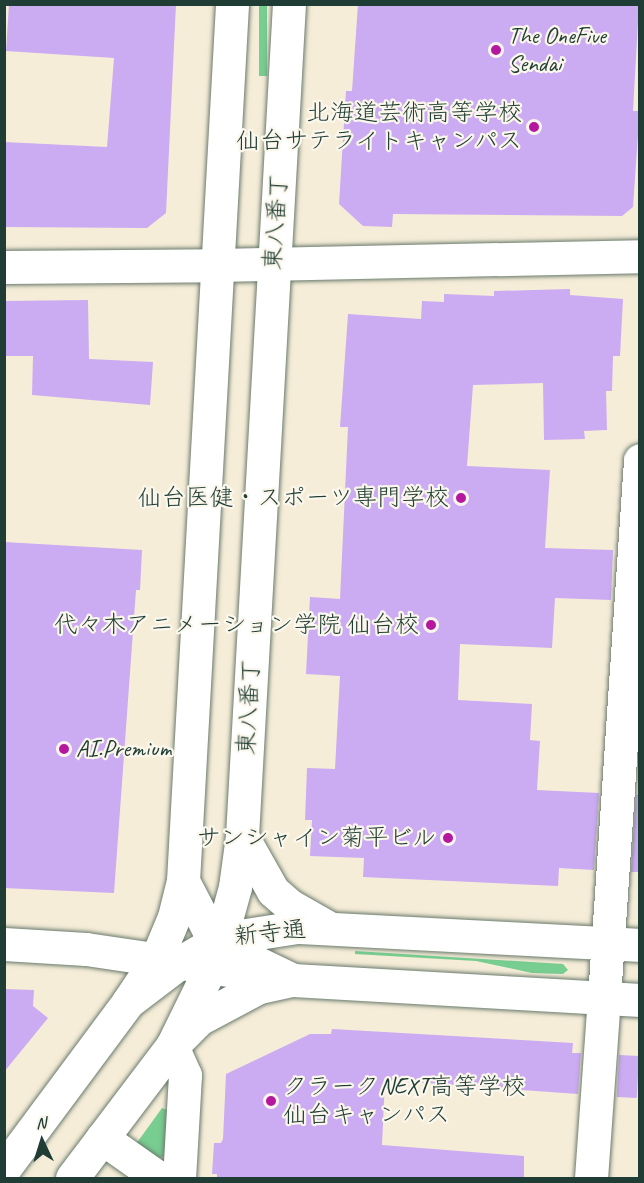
<!DOCTYPE html>
<meta charset="utf-8">
<style>
body{margin:0}
#map{position:relative;width:644px;height:1183px;overflow:hidden;background:#f5edd8;font-family:Caveat,"Klee One",sans-serif}
div>[style]{position:absolute}
.green>*{inset:0;background:#78cd90;transform-origin:0 0}
.building>*{inset:0;background:#cbabf2;transform-origin:0 0}
.roads{filter:drop-shadow(0 0 2px #6a7b6d) drop-shadow(0 0 2px #6a7b6d)}
.minor>*{height:33px;margin:-16.5px;padding:0 16.5px;transform-origin:16.5px;border-radius:16.5px;background:#fff}
.tertiary>*{height:33px;margin:-16.5px;padding:0 16.5px;transform-origin:16.5px;border-radius:16.5px;background:#fff}
.dots>*{width:16px;height:16px;translate:-50% -50%;box-sizing:border-box;border:3px solid #fbf7ec;border-radius:50%}
span{translate:-50% -50%;white-space:nowrap;text-align:center;line-height:1.15;-webkit-text-stroke:4.5px #fbf7ec;paint-order:stroke}
.poi-label{font-size:24px;color:#1f3d34}
.left{translate:0 -50%;text-align:left}
.right{translate:-100% -50%;text-align:right}
.street-label{font-size:24px;color:#1f3d34}
.frame{position:absolute;inset:0;border:6px solid #1f3d34;pointer-events:none}
.north{position:absolute;left:12px;top:1111px;width:60px;height:60px;-webkit-text-stroke:4px #fbf7ec;paint-order:stroke;rotate:356deg;font-size:16px;font-weight:700;line-height:24px;text-align:center;color:#1f3d34}
.north::after{content:'';display:block;margin:auto;width:21px;height:27px;background:#1f3d34;clip-path:polygon(50% 0,100% 100%,50% 72%,0 100%)}
</style>
<div id="map">
<div class="green">
<div style="left:259px;top:5px;width:8px;height:71px"></div>
<div style="clip-path:polygon(355px 951px,563px 964px,568px 970px,563px 974px,532px 973px,476px 961px,355px 954px)"></div>
<div style="clip-path:polygon(162px 1108px,172px 1112px,165px 1156px,159px 1158px,136px 1144px)"></div>
</div>
<div class="building">
<div style="clip-path:polygon(9px 4px,176px 4px,166px 213px,147px 228px,4px 227px,4px 142px,107px 147px,114px 58px,6px 51px)"></div>
<div style="clip-path:polygon(358px 4px,639px 4px,633px 111px,639px 111px,639px 120px,633px 207px,622px 216px,393px 214px,392px 227px,363px 226px,339px 204px,346px 91px,352px 91px)"></div>
<div style="clip-path:polygon(570px 289px,570px 295px,623px 299px,620px 356px,613px 356px,612px 391px,606px 391px,607px 430px,584px 431px,585px 439px,544px 440px,543px 383px,473px 385px,467px 466px,550px 470px,545px 548px,613px 550px,611px 600px,555px 598px,552px 648px,460px 644px,458px 700px,532px 704px,530px 740px,540px 741px,537px 790px,599px 793px,594px 870px,559px 868px,558px 886px,363px 877px,364px 858px,310px 856px,312px 820px,305px 820px,307px 768px,335px 769px,340px 676px,306px 674px,310px 597px,340px 599px,348px 427px,340px 427px,348px 314px,421px 319px,422px 301px,444px 302px,444px 294px,494px 296px,494px 291px)"></div>
<div style="clip-path:polygon(88px 300px,89px 359px,153px 362px,150px 405px,32px 395px,33px 356px,4px 356px,4px 301px)"></div>
<div style="clip-path:polygon(4px 542px,142px 550px,140px 590px,136px 590px,114px 893px,4px 888px)"></div>
<div style="clip-path:polygon(636px 795px,639px 795px,639px 872px,631px 872px)"></div>
<div style="clip-path:polygon(4px 989px,34px 990px,33px 1006px,48px 1018px,4px 1072px)"></div>
<div style="clip-path:polygon(332px 1029px,573px 1043px,572px 1053px,581px 1053px,578px 1094px,385px 1080px,382px 1145px,524px 1156px,524px 1179px,217px 1179px,217px 1174px,212px 1174px,214px 1143px,221px 1143px,223px 1139px,226px 1074px,310px 1034px,331px 1034px)"></div>
<div style="left:619px;top:1055px;width:20px;height:42px;rotate:3deg"></div>
</div>
<div class="roads">
<div class="minor">
<div style="left:4px;top:267px;width:213px;rotate:-0.5deg"></div>
<div style="left:4px;top:944px;width:82px;rotate:3.5deg"></div>
<div style="left:86px;top:949px;width:198px;rotate:8.4deg"></div>
<div style="left:172px;top:1046px;width:32px;rotate:66deg"></div>
<div style="left:185px;top:1075px;width:103px;rotate:93.3deg"></div>
<div style="left:102px;top:1138px;width:70px;rotate:35.1deg"></div>
<div style="left:591px;top:1178px;width:180px;rotate:-85.9deg"></div>
</div>
<div class="tertiary">
<div style="left:217px;top:265px;width:423px;rotate:-1.2deg"></div>
<div style="left:242px;top:836px;width:63px;rotate:60.6deg"></div>
<div style="left:273px;top:891px;width:21px;rotate:41deg"></div>
<div style="left:289px;top:905px;width:43px;rotate:29.6deg"></div>
<div style="left:183px;top:881px;width:54px;rotate:62.5deg"></div>
<div style="left:208px;top:929px;width:35px;rotate:40deg"></div>
<div style="left:235px;top:952px;width:64px;rotate:25.8deg"></div>
<div style="left:604px;top:998px;width:539px;rotate:-86.17deg"></div>
<div style="left:128px;top:1002px;width:50px;rotate:-56.3deg"></div>
<div style="left:156px;top:960px;width:47px;rotate:-67.3deg"></div>
<div style="left:174px;top:917px;width:37px;rotate:-76deg"></div>
<div style="left:183px;top:881px;width:878px;rotate:-86.8deg"></div>
<div style="left:172px;top:1046px;width:100px;rotate:-63.9deg"></div>
<div style="left:216px;top:956px;width:72px;rotate:-74.6deg"></div>
<div style="left:235px;top:887px;width:51px;rotate:-82.2deg"></div>
<div style="left:242px;top:836px;width:833px;rotate:-86.77deg"></div>
<div style="left:4px;top:1169px;width:208px;rotate:-53.4deg"></div>
<div style="left:128px;top:1002px;width:64px;rotate:-37.4deg"></div>
<div style="left:179px;top:963px;width:48px;rotate:-30.3deg"></div>
<div style="left:220px;top:939px;width:78px;rotate:-8.9deg"></div>
<div style="left:297px;top:927px;width:343px;rotate:3deg"></div>
<div style="left:72px;top:1178px;width:166px;rotate:-52.9deg"></div>
<div style="left:172px;top:1046px;width:38px;rotate:-45deg"></div>
<div style="left:199px;top:1019px;width:68px;rotate:-28.1deg"></div>
<div style="left:259px;top:987px;width:35px;rotate:-12deg"></div>
<div style="left:293px;top:980px;width:348px;rotate:3.3deg"></div>
</div>
</div>
<div class="dots">
<div style="left:496px;top:50px;background:#b5179e"></div>
<div style="left:534px;top:127px;background:#b5179e"></div>
<div style="left:461px;top:498px;background:#b5179e"></div>
<div style="left:431px;top:625px;background:#b5179e"></div>
<div style="left:64px;top:749px;background:#b5179e"></div>
<div style="left:448px;top:838px;background:#b5179e"></div>
<div style="left:271px;top:1101px;background:#b5179e"></div>
</div>
<div class="poi-label">
<span class="left" style="left:508px;top:50px">The OneFive<br>Sendai</span>
<span class="right" style="left:522px;top:127px">北海道芸術高等学校<br>仙台サテライトキャンパス</span>
<span class="right" style="left:449px;top:498px">仙台医健・スポーツ専門学校</span>
<span class="right" style="left:419px;top:625px">代々木アニメーション学院 仙台校</span>
<span class="left" style="left:76px;top:749px">AI.Premium</span>
<span class="right" style="left:436px;top:838px">サンシャイン菊平ビル</span>
<span class="left" style="left:283px;top:1101px">クラークNEXT高等学校<br>仙台キャンパス</span>
</div>
<div class="street-label">
<span style="left:276px;top:222px;rotate:-86deg">東八番丁</span>
<span style="left:249px;top:707px;rotate:-87deg">東八番丁</span>
<span style="left:270px;top:933px;rotate:-6deg">新寺通</span>
</div>
<div class="frame"></div>
<div class="north">N</div>
</div>
